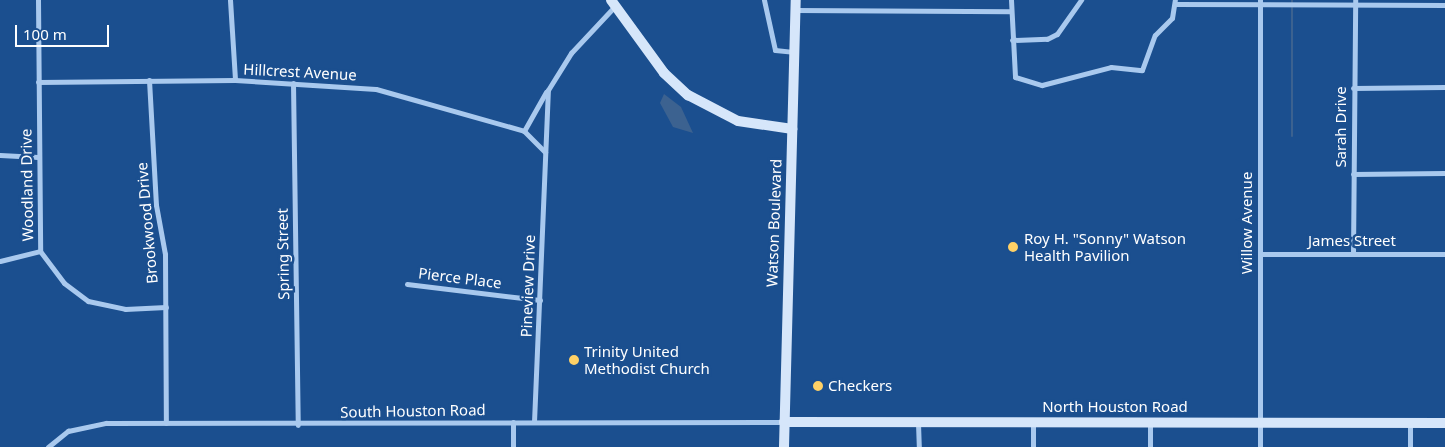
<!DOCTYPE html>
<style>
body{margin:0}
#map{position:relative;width:1445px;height:447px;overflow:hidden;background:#1b4f8f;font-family:"Noto Sans",sans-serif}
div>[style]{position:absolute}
.water>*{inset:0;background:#3c6290}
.stream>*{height:2px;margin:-1px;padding:0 1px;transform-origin:1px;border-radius:1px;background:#3c6290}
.street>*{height:5px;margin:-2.5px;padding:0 2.5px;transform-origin:2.5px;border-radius:2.5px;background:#a9c9ee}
.secondary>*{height:10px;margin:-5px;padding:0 5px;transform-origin:5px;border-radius:5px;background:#d6e6fa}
.dots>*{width:14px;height:14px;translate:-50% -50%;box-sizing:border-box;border:2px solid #1b4f8f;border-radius:50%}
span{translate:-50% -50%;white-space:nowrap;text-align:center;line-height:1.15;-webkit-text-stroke:5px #1b4f8f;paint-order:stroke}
.street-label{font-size:15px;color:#fff}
.poi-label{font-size:15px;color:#fff}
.left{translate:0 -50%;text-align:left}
.scale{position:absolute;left:15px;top:25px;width:94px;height:22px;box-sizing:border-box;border:2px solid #fff;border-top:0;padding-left:6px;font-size:15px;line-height:18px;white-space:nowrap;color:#fff;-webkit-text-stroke:4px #1b4f8f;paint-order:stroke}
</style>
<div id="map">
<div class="water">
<div style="clip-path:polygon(664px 94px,681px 107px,693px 133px,673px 127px,660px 103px)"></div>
</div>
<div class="stream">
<div style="left:1292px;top:136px;width:136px;rotate:-90deg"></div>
</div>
<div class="street">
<div style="left:38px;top:0;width:251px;rotate:89.5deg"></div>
<div style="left:40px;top:251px;width:40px;rotate:53deg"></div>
<div style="left:64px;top:283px;width:30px;rotate:37deg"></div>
<div style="left:88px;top:301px;width:38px;rotate:12deg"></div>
<div style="left:125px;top:309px;width:41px;rotate:-2.8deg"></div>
<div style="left:230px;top:0;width:80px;rotate:86.4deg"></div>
<div style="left:764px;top:0;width:51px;rotate:77.6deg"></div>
<div style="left:775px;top:50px;width:18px;rotate:6deg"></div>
<div style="left:1011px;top:0;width:77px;rotate:87deg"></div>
<div style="left:1015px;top:77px;width:28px;rotate:17deg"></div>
<div style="left:1042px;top:85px;width:71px;rotate:-14.6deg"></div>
<div style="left:1111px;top:67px;width:31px;rotate:6deg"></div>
<div style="left:1142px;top:70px;width:37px;rotate:-70deg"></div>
<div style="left:1155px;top:35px;width:24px;rotate:-45deg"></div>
<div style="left:1172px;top:18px;width:18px;rotate:-81deg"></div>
<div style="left:1175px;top:4px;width:270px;rotate:0.2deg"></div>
<div style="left:795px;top:10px;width:216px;rotate:0.3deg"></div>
<div style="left:1012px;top:40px;width:35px;rotate:-2deg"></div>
<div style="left:1047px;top:39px;width:11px;rotate:-27deg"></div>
<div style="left:1057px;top:34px;width:42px;rotate:-54.8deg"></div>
<div style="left:149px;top:80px;width:125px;rotate:86.8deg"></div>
<div style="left:156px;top:205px;width:50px;rotate:79.6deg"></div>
<div style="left:165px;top:254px;width:169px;rotate:89.7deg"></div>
<div style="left:38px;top:82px;width:197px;rotate:-0.6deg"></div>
<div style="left:235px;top:80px;width:141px;rotate:3.7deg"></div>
<div style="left:376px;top:89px;width:154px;rotate:15.8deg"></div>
<div style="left:524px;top:131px;width:30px;rotate:45deg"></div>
<div style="left:293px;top:83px;width:342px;rotate:89.2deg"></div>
<div style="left:1353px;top:88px;width:92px;rotate:-0.6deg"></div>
<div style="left:524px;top:131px;width:45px;rotate:-60.6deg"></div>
<div style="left:0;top:155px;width:38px;rotate:3deg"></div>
<div style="left:1353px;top:174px;width:92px;rotate:-0.6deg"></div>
<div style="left:1260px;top:254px;width:185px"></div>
<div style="left:1353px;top:254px;width:254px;rotate:-89.5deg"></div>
<div style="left:0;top:261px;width:41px;rotate:-14deg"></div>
<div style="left:407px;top:284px;width:134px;rotate:6.9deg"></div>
<div style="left:513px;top:422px;width:25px;rotate:90deg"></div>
<div style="left:534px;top:422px;width:332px;rotate:-87.6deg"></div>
<div style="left:548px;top:90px;width:44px;rotate:-58.1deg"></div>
<div style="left:571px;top:53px;width:64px;rotate:-46.9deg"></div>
<div style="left:918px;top:423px;width:24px;rotate:88deg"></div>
<div style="left:1033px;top:423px;width:24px;rotate:90deg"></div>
<div style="left:1410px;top:424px;width:23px;rotate:90deg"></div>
<div style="left:48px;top:447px;width:26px;rotate:-39deg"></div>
<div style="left:68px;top:431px;width:39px;rotate:-12deg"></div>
<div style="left:106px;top:423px;width:678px;rotate:-0.08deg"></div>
<div style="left:1150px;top:447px;width:24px;rotate:-90deg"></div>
<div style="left:1260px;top:447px;width:447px;rotate:-90deg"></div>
</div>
<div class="secondary">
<div style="left:611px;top:0;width:90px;rotate:54deg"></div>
<div style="left:664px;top:73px;width:33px;rotate:43deg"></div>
<div style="left:688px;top:95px;width:56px;rotate:27.5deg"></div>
<div style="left:738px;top:121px;width:55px;rotate:8.4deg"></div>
<div style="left:784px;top:422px;width:661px;rotate:0.09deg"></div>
<div style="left:784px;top:447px;width:447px;rotate:-88.5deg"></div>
</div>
<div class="dots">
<div style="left:1013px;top:247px;background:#ffd166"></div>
<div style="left:574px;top:360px;background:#ffd166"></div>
<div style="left:818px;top:386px;background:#ffd166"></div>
</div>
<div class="street-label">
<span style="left:300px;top:72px;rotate:3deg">Hillcrest Avenue</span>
<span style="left:1341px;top:127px;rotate:-90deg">Sarah Drive</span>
<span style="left:27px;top:185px;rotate:-91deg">Woodland Drive</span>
<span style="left:147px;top:223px;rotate:-95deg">Brookwood Drive</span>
<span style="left:774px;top:223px;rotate:-88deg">Watson Boulevard</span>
<span style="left:1247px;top:223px;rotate:-90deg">Willow Avenue</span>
<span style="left:1352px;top:241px">James Street</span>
<span style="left:283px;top:254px;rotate:-91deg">Spring Street</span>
<span style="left:460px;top:278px;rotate:7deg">Pierce Place</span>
<span style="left:528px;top:286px;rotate:-88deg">Pineview Drive</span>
<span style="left:1115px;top:407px">North Houston Road</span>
<span style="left:413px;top:411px;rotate:-1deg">South Houston Road</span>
</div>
<div class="poi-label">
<span class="left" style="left:1024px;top:247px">Roy H. "Sonny" Watson<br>Health Pavilion</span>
<span class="left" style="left:584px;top:360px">Trinity United<br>Methodist Church</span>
<span class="left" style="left:828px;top:386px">Checkers</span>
</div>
<div class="scale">100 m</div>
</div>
